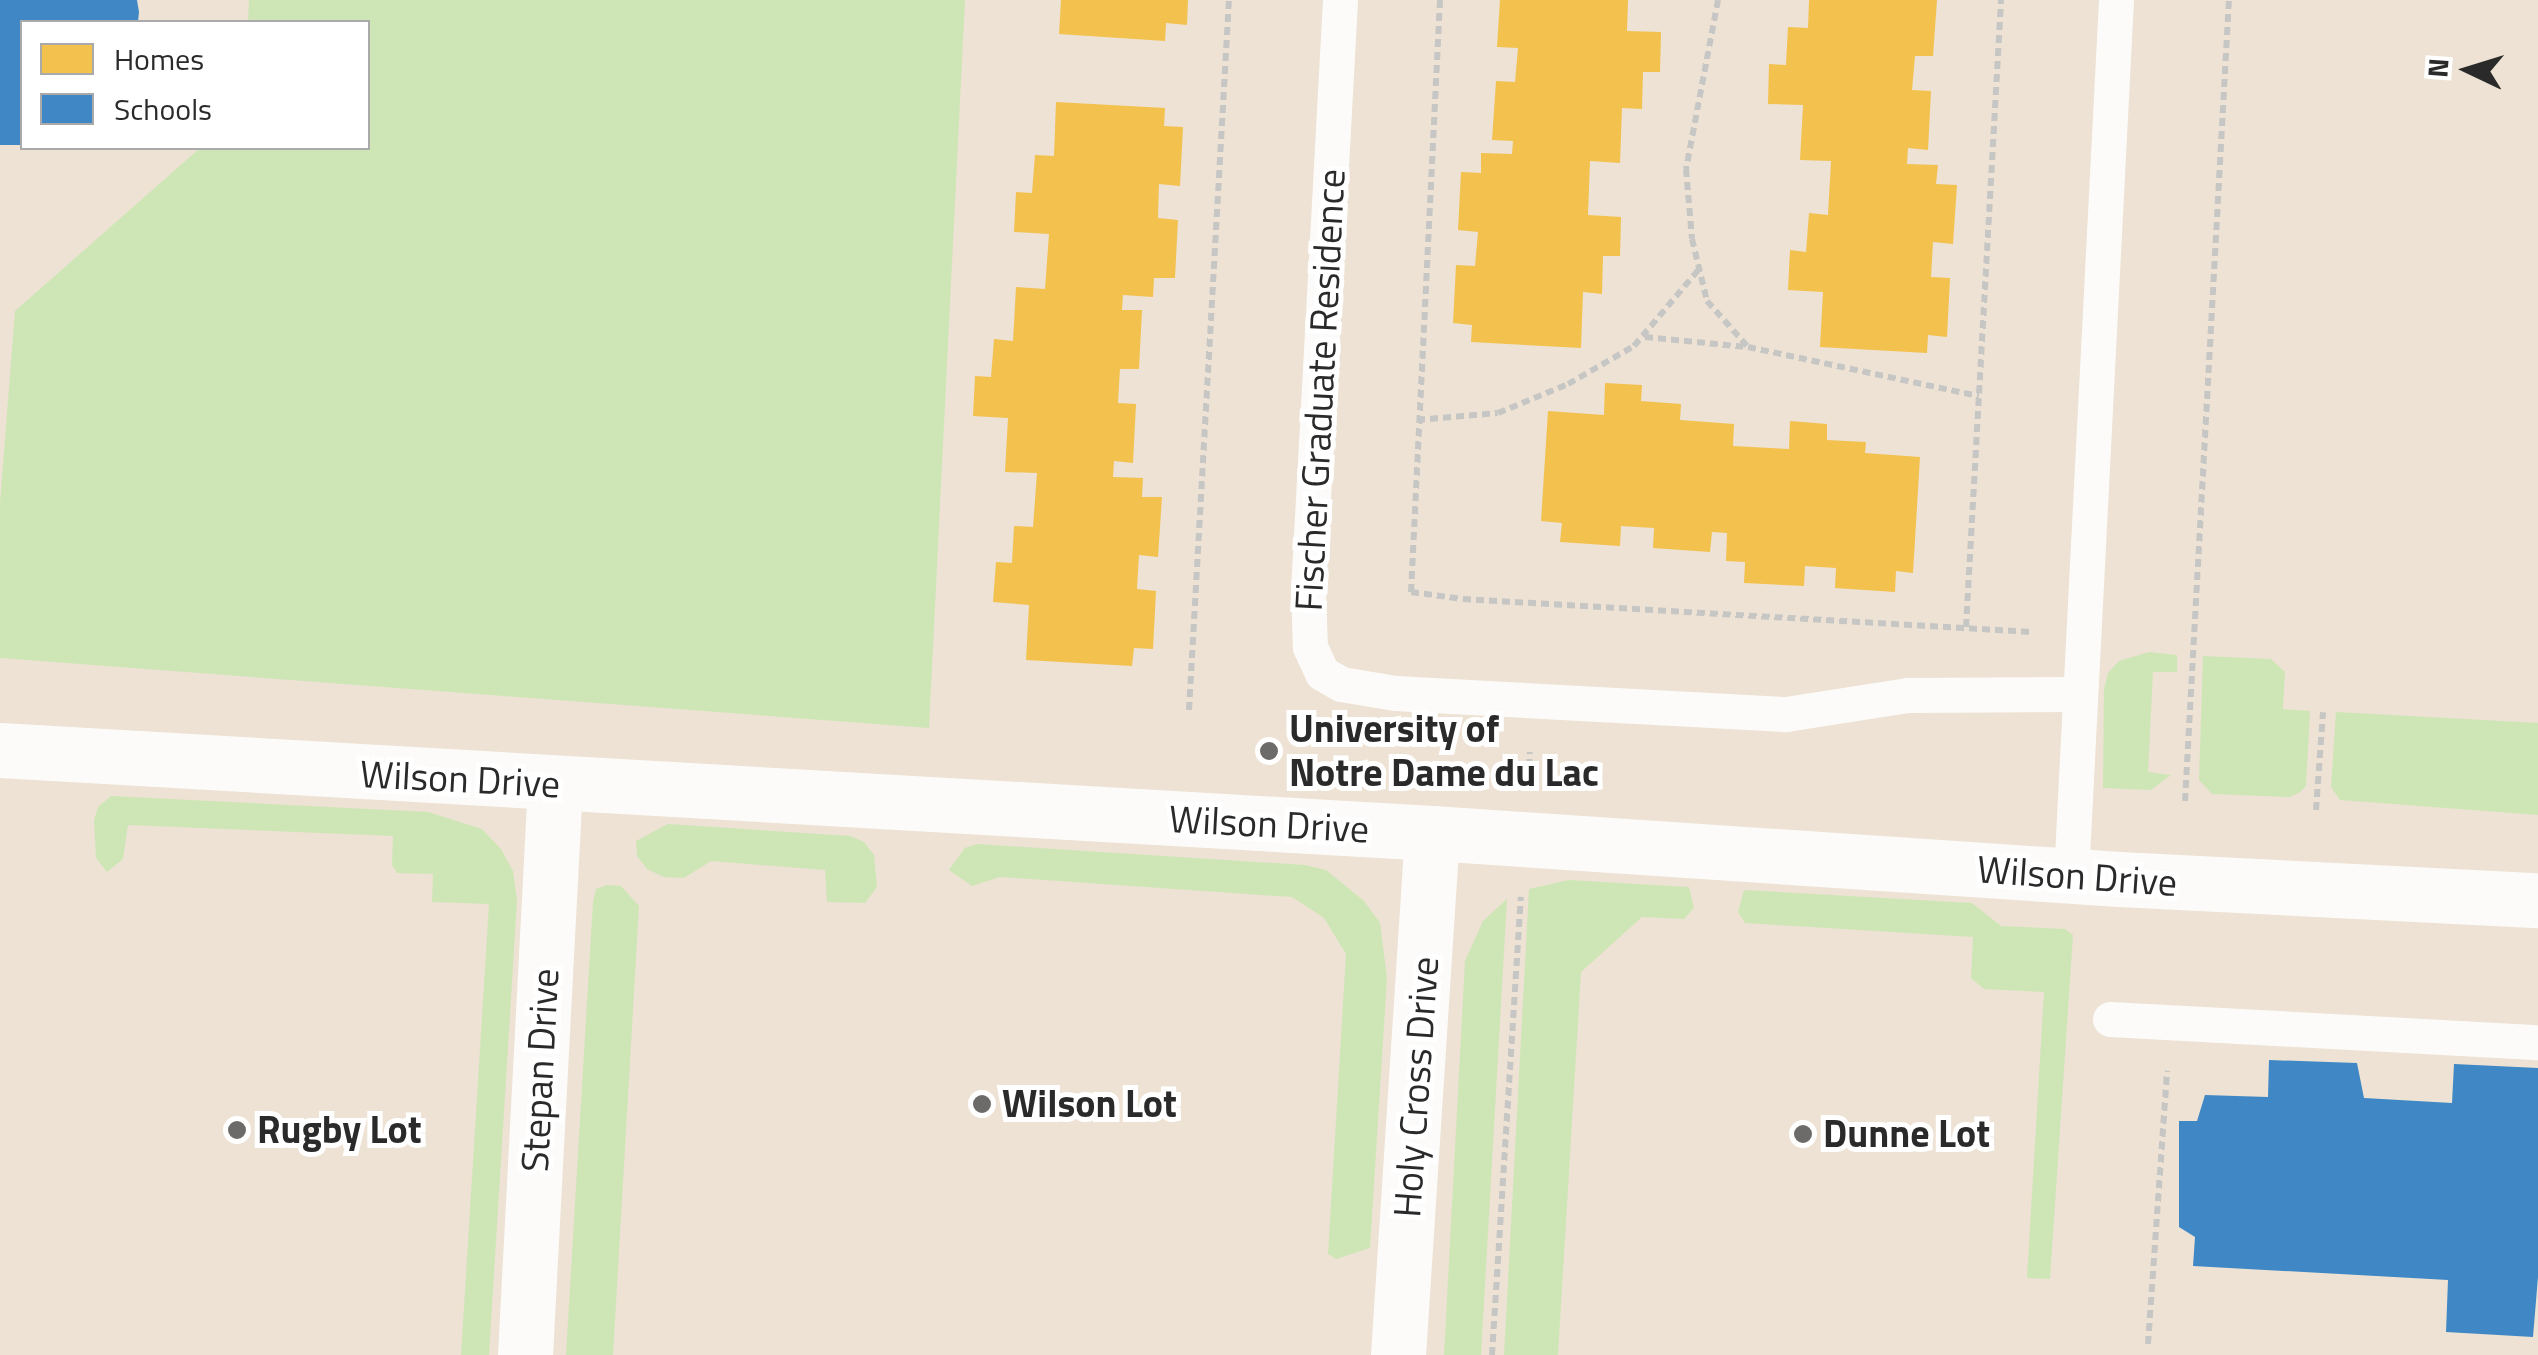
<!DOCTYPE html>
<style>
body{margin:0}
#map{position:relative;width:2538px;height:1355px;overflow:hidden;background:#e9e4df;font-family:"Titillium Web",sans-serif}
div>[style]{position:absolute}
.education>*{inset:0;background:#ede2d3}
.green>*{inset:0;background:#cee6b6}
.homes>*{inset:0;background:#f2c14e}
.schools>*{inset:0;background:#3f88c5}
.path>*{height:6px;margin-top:-3px;transform-origin:0;background:repeating-linear-gradient(90deg,#c6c6c5 0 8px,transparent 0 13px)}
.service>*{height:35px;margin:-17.5px;padding:0 17.5px;transform-origin:17.5px;border-radius:17.5px;background:#fcfbfa}
.minor>*{height:55px;margin:-27.5px;padding:0 27.5px;transform-origin:27.5px;border-radius:27.5px;background:#fcfbfa}
.dots>*{width:28px;height:28px;translate:-50% -50%;box-sizing:border-box;border:5px solid #fff;border-radius:50%}
span{translate:-50% -50%;white-space:nowrap;text-align:center;line-height:1.15;-webkit-text-stroke:10px #fff;paint-order:stroke}
.street-label{font-size:38px;color:#2a2a2a}
.poi-label{font-size:38px;color:#2a2a2a;font-weight:700}
.left{translate:0 -50%;text-align:left}
.legend{position:absolute;left:20px;top:20px;width:350px;height:130px;box-sizing:border-box;background:#fff;border:2px solid #aaa;margin:0;padding:12px 18px;list-style:none;font-size:30px;color:#2a2a2a}
.legend li{display:flex;align-items:center;gap:20px;height:50px}
.legend b{width:50px;border:2px solid #aaa}
.north{position:absolute;left:2418px;top:20px;width:100px;height:100px;-webkit-text-stroke:8px #fff;paint-order:stroke;rotate:274deg;font-size:28px;font-weight:700;line-height:40px;text-align:center;color:#2a2a2a}
.north::after{content:'';display:block;margin:auto;width:35px;height:45px;background:#2a2a2a;clip-path:polygon(50% 0,100% 100%,50% 72%,0 100%)}
</style>
<div id="map">
<div class="education">
<div style="clip-path:polygon(evenodd,0 0,2538px 0,2538px 1355px,0 1355px,0 0,22px 22px,368px 22px,368px 148px,22px 148px,22px 22px)"></div>
</div>
<div class="green">
<div style="clip-path:polygon(249px 0,965px 0,929px 728px,0 658px,0 503px,15px 311px,200px 148px,368px 148px,368px 22px,248px 22px)"></div>
<div style="clip-path:polygon(2149px 652px,2177px 655px,2177px 672px,2153px 672px,2148px 772px,2171px 775px,2151px 790px,2103px 788px,2104px 689px,2108px 673px,2119px 661px)"></div>
<div style="clip-path:polygon(2203px 656px,2271px 659px,2285px 672px,2283px 709px,2310px 711px,2306px 786px,2300px 792px,2290px 797px,2212px 794px,2199px 780px)"></div>
<div style="clip-path:polygon(2336px 712px,2538px 723px,2538px 815px,2340px 800px,2331px 787px)"></div>
<div style="clip-path:polygon(111px 796px,428px 812px,482px 829px,501px 849px,513px 871px,517px 901px,489px 1355px,461px 1355px,489px 904px,432px 902px,433px 874px,397px 873px,392px 865px,393px 836px,128px 825px,123px 859px,107px 872px,96px 858px,94px 820px,98px 807px)"></div>
<div style="clip-path:polygon(668px 824px,850px 836px,864px 842px,874px 855px,877px 887px,865px 903px,827px 902px,825px 870px,711px 861px,684px 878px,664px 877px,647px 869px,637px 856px,636px 841px)"></div>
<div style="clip-path:polygon(977px 844px,1305px 865px,1326px 870px,1364px 901px,1380px 923px,1387px 978px,1370px 1248px,1336px 1259px,1328px 1254px,1346px 954px,1324px 918px,1292px 897px,1000px 877px,972px 886px,949px 870px,965px 848px)"></div>
<div style="clip-path:polygon(1569px 880px,1689px 887px,1694px 908px,1684px 919px,1642px 917px,1581px 972px,1558px 1355px,1504px 1355px,1529px 889px)"></div>
<div style="clip-path:polygon(607px 885px,621px 886px,639px 906px,613px 1355px,566px 1355px,593px 902px,596px 889px)"></div>
<div style="clip-path:polygon(1744px 890px,1972px 903px,2001px 926px,2065px 929px,2073px 935px,2050px 1279px,2027px 1278px,2044px 992px,1984px 989px,1971px 978px,1973px 937px,1745px 923px,1738px 912px)"></div>
<div style="clip-path:polygon(1507px 899px,1481px 1355px,1444px 1355px,1465px 961px,1483px 921px)"></div>
</div>
<div class="homes">
<div style="clip-path:polygon(1061px 0,1188px 0,1187px 25px,1166px 23px,1165px 41px,1059px 34px)"></div>
<div style="clip-path:polygon(1500px 0,1628px 0,1627px 31px,1661px 32px,1660px 72px,1643px 72px,1642px 109px,1622px 108px,1620px 163px,1590px 161px,1588px 215px,1621px 217px,1620px 256px,1603px 256px,1602px 294px,1583px 292px,1581px 348px,1471px 342px,1472px 325px,1453px 323px,1456px 265px,1475px 266px,1478px 232px,1458px 230px,1461px 172px,1481px 173px,1481px 153px,1512px 154px,1513px 141px,1492px 140px,1496px 81px,1515px 82px,1518px 48px,1497px 47px)"></div>
<div style="clip-path:polygon(1809px 0,1937px 0,1933px 56px,1915px 56px,1912px 90px,1931px 91px,1928px 150px,1908px 148px,1907px 164px,1938px 165px,1936px 184px,1957px 185px,1953px 244px,1933px 242px,1931px 277px,1950px 278px,1947px 337px,1928px 335px,1927px 353px,1820px 347px,1823px 292px,1788px 290px,1790px 250px,1806px 252px,1809px 213px,1828px 215px,1831px 161px,1800px 160px,1803px 105px,1768px 104px,1769px 64px,1786px 65px,1788px 27px,1808px 28px)"></div>
<div style="clip-path:polygon(1056px 102px,1165px 108px,1164px 126px,1183px 127px,1180px 186px,1159px 184px,1158px 218px,1178px 220px,1175px 278px,1154px 278px,1153px 297px,1123px 295px,1122px 310px,1142px 310px,1139px 369px,1120px 369px,1118px 403px,1136px 404px,1133px 463px,1114px 461px,1113px 477px,1143px 478px,1142px 497px,1162px 497px,1158px 557px,1139px 555px,1137px 589px,1156px 591px,1153px 649px,1134px 648px,1132px 666px,1026px 660px,1029px 605px,993px 602px,996px 562px,1012px 563px,1014px 526px,1033px 527px,1037px 473px,1005px 472px,1008px 418px,973px 416px,975px 376px,991px 377px,994px 339px,1013px 341px,1016px 287px,1045px 289px,1049px 234px,1014px 232px,1016px 192px,1032px 193px,1035px 155px,1054px 156px)"></div>
<div style="clip-path:polygon(1605px 383px,1642px 385px,1641px 401px,1681px 404px,1680px 420px,1734px 424px,1733px 446px,1789px 449px,1790px 421px,1827px 424px,1827px 440px,1866px 442px,1865px 453px,1920px 457px,1913px 573px,1896px 571px,1895px 592px,1835px 588px,1836px 568px,1805px 566px,1804px 586px,1744px 583px,1745px 562px,1726px 561px,1727px 533px,1712px 532px,1710px 552px,1653px 548px,1654px 528px,1621px 526px,1620px 546px,1560px 542px,1562px 523px,1541px 521px,1548px 411px,1604px 415px)"></div>
</div>
<div class="schools">
<div style="clip-path:polygon(0 0,137px 0,139px 12px,138px 22px,22px 22px,22px 145px,0 145px)"></div>
<div style="clip-path:polygon(2269px 1060px,2357px 1063px,2364px 1098px,2452px 1103px,2454px 1064px,2538px 1068px,2538px 1277px,2533px 1337px,2446px 1332px,2448px 1280px,2193px 1266px,2195px 1237px,2179px 1227px,2179px 1121px,2197px 1121px,2205px 1095px,2268px 1097px)"></div>
</div>
<div class="path">
<div style="left:1440px;top:0;width:593px;rotate:92.8deg"></div>
<div style="left:1411px;top:592px;width:52px;rotate:7.7deg"></div>
<div style="left:1463px;top:599px;width:570px;rotate:3.32deg"></div>
<div style="left:1718px;top:0;width:172px;rotate:100.7deg"></div>
<div style="left:1686px;top:169px;width:70px;rotate:85.1deg"></div>
<div style="left:1692px;top:239px;width:64px;rotate:76.4deg"></div>
<div style="left:1707px;top:301px;width:62px;rotate:48.3deg"></div>
<div style="left:1748px;top:347px;width:236px;rotate:12deg"></div>
<div style="left:1645px;top:337px;width:102px;rotate:5.6deg"></div>
<div style="left:1417px;top:420px;width:81px;rotate:-4.9deg"></div>
<div style="left:1498px;top:413px;width:76px;rotate:-22.5deg"></div>
<div style="left:1568px;top:384px;width:76px;rotate:-29.9deg"></div>
<div style="left:1634px;top:346px;width:101px;rotate:-49.8deg"></div>
<div style="left:1966px;top:627px;width:628px;rotate:-86.8deg"></div>
<div style="left:1189px;top:710px;width:711px;rotate:-86.78deg"></div>
<div style="left:1528px;top:780px;width:28px;rotate:-86deg"></div>
<div style="left:2185px;top:801px;width:802px;rotate:-86.86deg"></div>
<div style="left:2316px;top:810px;width:98px;rotate:-85.9deg"></div>
<div style="left:2148px;top:1344px;width:274px;rotate:-86deg"></div>
<div style="left:1492px;top:1355px;width:459px;rotate:-86.4deg"></div>
</div>
<div class="service">
<div style="left:1340px;top:0;width:592px;rotate:93.1deg"></div>
<div style="left:1308px;top:591px;width:56px;rotate:88deg"></div>
<div style="left:1310px;top:647px;width:29px;rotate:65deg"></div>
<div style="left:1322px;top:673px;width:22px;rotate:30deg"></div>
<div style="left:1341px;top:684px;width:55px;rotate:9.5deg"></div>
<div style="left:1395px;top:693px;width:392px;rotate:3.1deg"></div>
<div style="left:1786px;top:714px;width:123px;rotate:-8.9deg"></div>
<div style="left:1908px;top:695px;width:172px;rotate:-0.3deg"></div>
<div style="left:2071px;top:876px;width:877px;rotate:-87.06deg"></div>
<div style="left:2110px;top:1019px;width:429px;rotate:3.1deg"></div>
</div>
<div class="minor">
<div style="left:0;top:750px;width:1434px;rotate:3.32deg"></div>
<div style="left:1432px;top:833px;width:689px;rotate:3.83deg"></div>
<div style="left:2119px;top:879px;width:420px;rotate:2.9deg"></div>
<div style="left:525px;top:1355px;width:571px;rotate:-86.99deg"></div>
<div style="left:1398px;top:1355px;width:523px;rotate:-86.27deg"></div>
</div>
<div class="dots">
<div style="left:1269px;top:751px;background:#6d6b69"></div>
<div style="left:982px;top:1104px;background:#6d6b69"></div>
<div style="left:237px;top:1130px;background:#6d6b69"></div>
<div style="left:1803px;top:1134px;background:#6d6b69"></div>
</div>
<div class="street-label">
<span style="left:1320px;top:390px;rotate:-87deg">Fischer Graduate Residence</span>
<span style="left:460px;top:779px;rotate:3deg">Wilson Drive</span>
<span style="left:1269px;top:824px;rotate:3deg">Wilson Drive</span>
<span style="left:2077px;top:876px;rotate:4deg">Wilson Drive</span>
<span style="left:540px;top:1070px;rotate:-87deg">Stepan Drive</span>
<span style="left:1416px;top:1087px;rotate:-86deg">Holy Cross Drive</span>
</div>
<div class="poi-label">
<span class="left" style="left:1289px;top:751px">University of<br>Notre Dame du Lac</span>
<span class="left" style="left:1002px;top:1104px">Wilson Lot</span>
<span class="left" style="left:257px;top:1130px">Rugby Lot</span>
<span class="left" style="left:1823px;top:1134px">Dunne Lot</span>
</div>
<ul class="legend">
<li><b style="height:28px;background:#f2c14e"></b>Homes</li>
<li><b style="height:28px;background:#3f88c5"></b>Schools</li>
</ul>
<div class="north">N</div>
</div>
